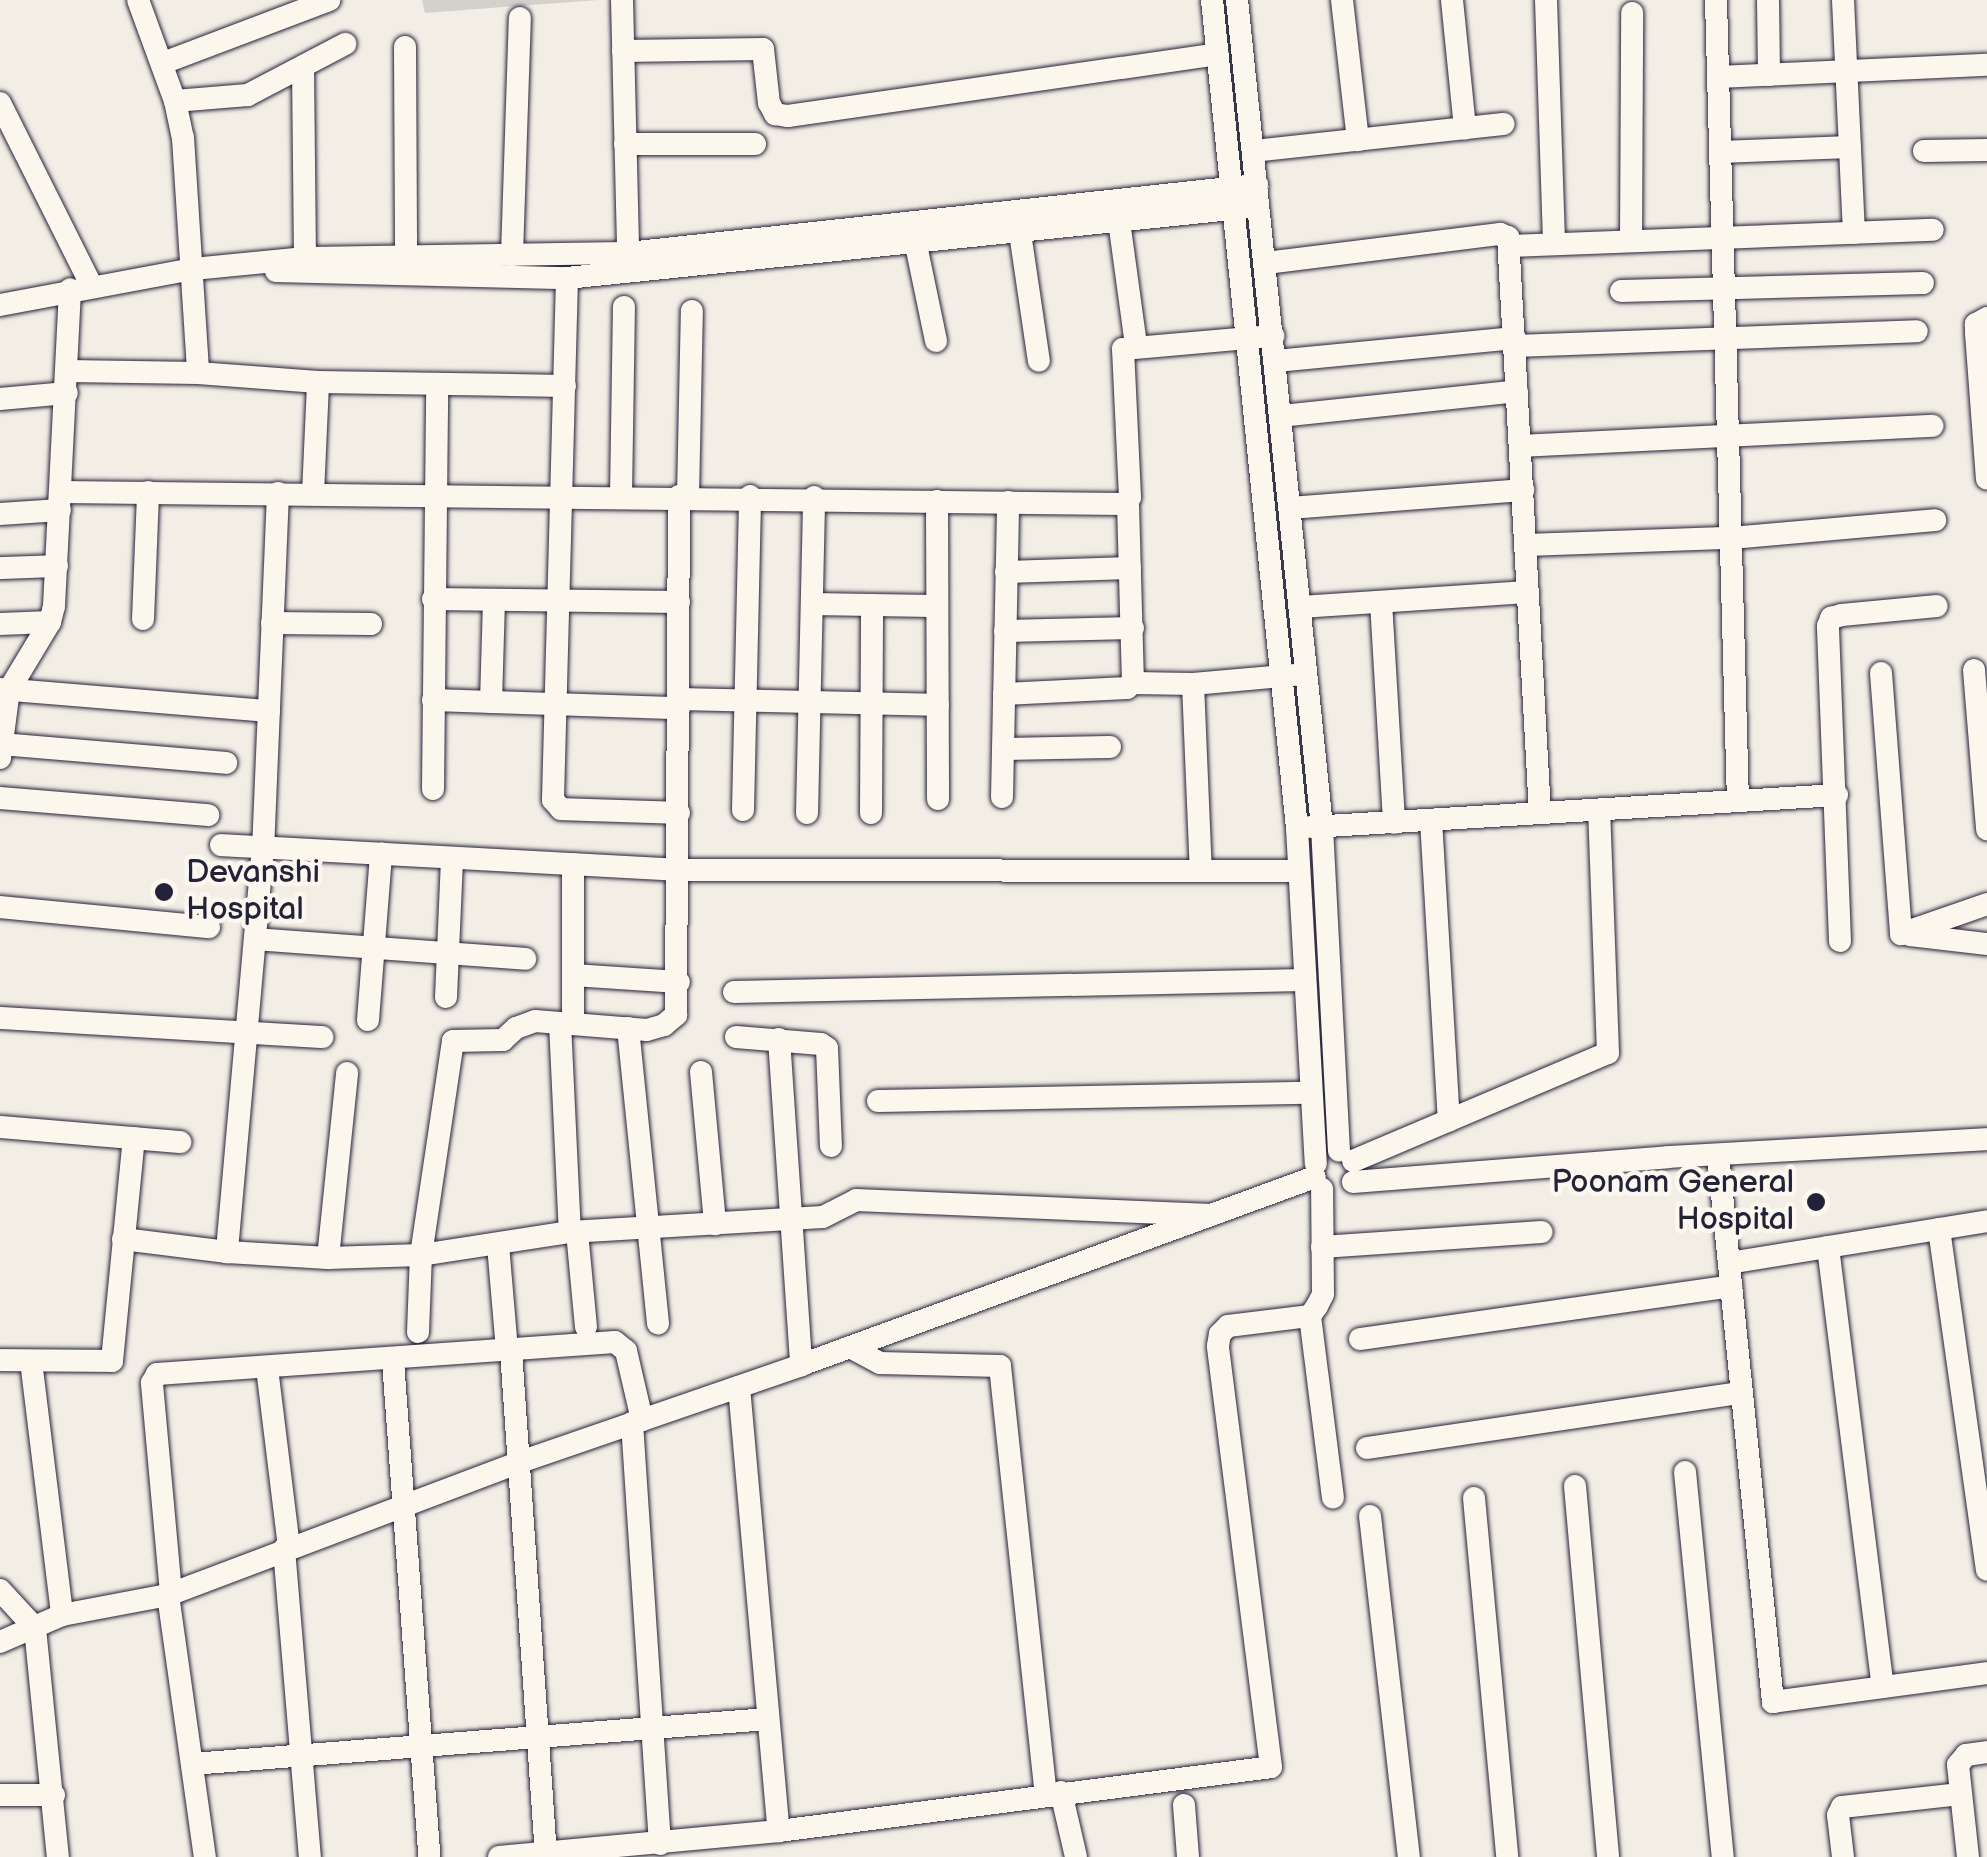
<!DOCTYPE html>
<style>
body{margin:0}
#map{position:relative;width:1987px;height:1857px;overflow:hidden;background:#f2eee5;font-family:"Balsamiq Sans",sans-serif}
div>[style]{position:absolute}
.green>*{inset:0;background:#d4d1cc}
.roads{filter:drop-shadow(0 0 2px #22223b) drop-shadow(0 0 2px #22223b)}
.minor>*{height:22px;margin:-11px;padding:0 11px;transform-origin:11px;border-radius:11px;background:#fbf7ec}
.dots>*{width:28px;height:28px;translate:-50% -50%;box-sizing:border-box;border:5px solid #fbf7ec;border-radius:50%}
span{translate:-50% -50%;white-space:nowrap;text-align:center;line-height:1.15;-webkit-text-stroke:9px #fbf7ec;paint-order:stroke}
.poi-label{font-size:32px;color:#22223b}
.left{translate:0 -50%;text-align:left}
.right{translate:-100% -50%;text-align:right}
</style>
<div id="map">
<div class="green">
<div style="clip-path:polygon(422px 0,598px 0,425px 13px)"></div>
</div>
<div class="roads">
<div class="minor">
<div style="left:138px;top:0;width:108px;rotate:69.9deg"></div>
<div style="left:175px;top:101px;width:38px;rotate:78deg"></div>
<div style="left:183px;top:138px;width:235px;rotate:86.3deg"></div>
<div style="left:198px;top:373px;width:120px;rotate:4.3deg"></div>
<div style="left:318px;top:382px;width:247px;rotate:0.9deg"></div>
<div style="left:622px;top:0;width:253px;rotate:88.6deg"></div>
<div style="left:1212px;top:0;width:832px;rotate:84.14deg"></div>
<div style="left:1297px;top:828px;width:336px;rotate:86.8deg"></div>
<div style="left:1237px;top:0;width:831px;rotate:84.13deg"></div>
<div style="left:1322px;top:827px;width:324px;rotate:87deg"></div>
<div style="left:1342px;top:0;width:141px;rotate:83.5deg"></div>
<div style="left:1452px;top:0;width:129px;rotate:84.2deg"></div>
<div style="left:1546px;top:0;width:244px;rotate:88.1deg"></div>
<div style="left:1716px;top:0;width:801px;rotate:88.43deg"></div>
<div style="left:1768px;top:0;width:75px;rotate:89.2deg"></div>
<div style="left:1843px;top:0;width:233px;rotate:87.3deg"></div>
<div style="left:405px;top:47px;width:208px;rotate:89.7deg"></div>
<div style="left:623px;top:51px;width:140px;rotate:-0.8deg"></div>
<div style="left:763px;top:49px;width:54px;rotate:83.7deg"></div>
<div style="left:769px;top:103px;width:13px;rotate:61deg"></div>
<div style="left:775px;top:114px;width:13px;rotate:9deg"></div>
<div style="left:788px;top:116px;width:434px;rotate:-8.2deg"></div>
<div style="left:163px;top:63px;width:178px;rotate:-20.7deg"></div>
<div style="left:303px;top:67px;width:191px;rotate:89.4deg"></div>
<div style="left:1718px;top:77px;width:269px;rotate:-2.6deg"></div>
<div style="left:175px;top:101px;width:73px;rotate:-4.7deg"></div>
<div style="left:248px;top:95px;width:110px;rotate:-27.7deg"></div>
<div style="left:0;top:103px;width:203px;rotate:63.4deg"></div>
<div style="left:625px;top:144px;width:130px"></div>
<div style="left:1254px;top:151px;width:251px;rotate:-6.2deg"></div>
<div style="left:1924px;top:151px;width:63px;rotate:-0.9deg"></div>
<div style="left:1720px;top:152px;width:130px;rotate:-2.2deg"></div>
<div style="left:1119px;top:221px;width:125px;rotate:82.2deg"></div>
<div style="left:1020px;top:233px;width:129px;rotate:81.6deg"></div>
<div style="left:1631px;top:241px;width:228px;rotate:-89.7deg"></div>
<div style="left:916px;top:245px;width:98px;rotate:78.2deg"></div>
<div style="left:1510px;top:246px;width:423px;rotate:-2.2deg"></div>
<div style="left:512px;top:255px;width:237px;rotate:-88.1deg"></div>
<div style="left:1266px;top:263px;width:236px;rotate:-7.1deg"></div>
<div style="left:1500px;top:234px;width:9px;rotate:21deg"></div>
<div style="left:1508px;top:237px;width:577px;rotate:86.82deg"></div>
<div style="left:276px;top:271px;width:291px;rotate:1.4deg"></div>
<div style="left:567px;top:278px;width:687px;rotate:-5.93deg"></div>
<div style="left:567px;top:278px;width:522px;rotate:91.54deg"></div>
<div style="left:553px;top:800px;width:12px;rotate:48deg"></div>
<div style="left:561px;top:809px;width:118px;rotate:1.9deg"></div>
<div style="left:1621px;top:291px;width:302px;rotate:-1.5deg"></div>
<div style="left:0;top:305px;width:196px;rotate:-10.6deg"></div>
<div style="left:193px;top:269px;width:113px;rotate:-5.6deg"></div>
<div style="left:305px;top:258px;width:323px;rotate:-0.9deg"></div>
<div style="left:628px;top:253px;width:633px;rotate:-6.17deg"></div>
<div style="left:1987px;top:318px;width:13px;rotate:151deg"></div>
<div style="left:1976px;top:324px;width:9px;rotate:90deg"></div>
<div style="left:1976px;top:333px;width:146px;rotate:85.7deg"></div>
<div style="left:1515px;top:346px;width:402px;rotate:-2.1deg"></div>
<div style="left:1276px;top:361px;width:240px;rotate:-5.5deg"></div>
<div style="left:68px;top:371px;width:130px;rotate:0.9deg"></div>
<div style="left:0;top:399px;width:67px;rotate:-5.1deg"></div>
<div style="left:1281px;top:416px;width:237px;rotate:-6deg"></div>
<div style="left:1520px;top:446px;width:413px;rotate:-2.8deg"></div>
<div style="left:61px;top:492px;width:1062px;rotate:0.65deg"></div>
<div style="left:1123px;top:504px;width:10px;rotate:-45deg"></div>
<div style="left:1130px;top:497px;width:148px;rotate:-92.7deg"></div>
<div style="left:1123px;top:349px;width:151px;rotate:-5deg"></div>
<div style="left:278px;top:493px;width:354px;rotate:92.4deg"></div>
<div style="left:263px;top:847px;width:407px;rotate:95.1deg"></div>
<div style="left:227px;top:1252px;width:101px;rotate:3.4deg"></div>
<div style="left:328px;top:1258px;width:93px;rotate:-1.8deg"></div>
<div style="left:421px;top:1255px;width:151px;rotate:-8.8deg"></div>
<div style="left:570px;top:1232px;width:253px;rotate:-3.4deg"></div>
<div style="left:823px;top:1217px;width:37px;rotate:-27deg"></div>
<div style="left:856px;top:1200px;width:356px;rotate:2.4deg"></div>
<div style="left:313px;top:494px;width:112px;rotate:-87.4deg"></div>
<div style="left:621px;top:495px;width:188px;rotate:-89.1deg"></div>
<div style="left:688px;top:496px;width:185px;rotate:-88.8deg"></div>
<div style="left:937px;top:501px;width:298px;rotate:89.8deg"></div>
<div style="left:1290px;top:508px;width:234px;rotate:-4.4deg"></div>
<div style="left:0;top:514px;width:60px;rotate:-3.8deg"></div>
<div style="left:1526px;top:545px;width:205px;rotate:-2deg"></div>
<div style="left:1731px;top:538px;width:205px;rotate:-5deg"></div>
<div style="left:0;top:568px;width:57px;rotate:-2deg"></div>
<div style="left:1006px;top:572px;width:124px;rotate:-1.8deg"></div>
<div style="left:433px;top:599px;width:246px;rotate:0.7deg"></div>
<div style="left:1381px;top:602px;width:221px;rotate:86.6deg"></div>
<div style="left:812px;top:604px;width:125px;rotate:0.9deg"></div>
<div style="left:1300px;top:607px;width:228px;rotate:-3.8deg"></div>
<div style="left:143px;top:619px;width:127px;rotate:-87.7deg"></div>
<div style="left:272px;top:623px;width:99px;rotate:0.6deg"></div>
<div style="left:0;top:624px;width:50px;rotate:-2.3deg"></div>
<div style="left:1005px;top:631px;width:128px;rotate:-1.3deg"></div>
<div style="left:1974px;top:670px;width:160px;rotate:85.3deg"></div>
<div style="left:1881px;top:673px;width:262px;rotate:85.6deg"></div>
<div style="left:1133px;top:683px;width:60px;rotate:1deg"></div>
<div style="left:1193px;top:684px;width:100px;rotate:-5.1deg"></div>
<div style="left:1193px;top:684px;width:187px;rotate:87.6deg"></div>
<div style="left:0;top:689px;width:270px;rotate:4.7deg"></div>
<div style="left:1004px;top:694px;width:123px;rotate:-2.8deg"></div>
<div style="left:1127px;top:688px;width:8px;rotate:-40deg"></div>
<div style="left:1133px;top:683px;width:181px;rotate:-91.6deg"></div>
<div style="left:679px;top:699px;width:259px;rotate:1.3deg"></div>
<div style="left:433px;top:700px;width:246px;rotate:1.9deg"></div>
<div style="left:491px;top:702px;width:102px;rotate:-88.3deg"></div>
<div style="left:1px;top:744px;width:226px;rotate:4.8deg"></div>
<div style="left:1003px;top:749px;width:107px;rotate:-1.1deg"></div>
<div style="left:0;top:758px;width:69px;rotate:-82.5deg"></div>
<div style="left:9px;top:690px;width:79px;rotate:-58.9deg"></div>
<div style="left:50px;top:622px;width:16px;rotate:-76deg"></div>
<div style="left:54px;top:606px;width:317px;rotate:-87.1deg"></div>
<div style="left:433px;top:789px;width:405px;rotate:-89.4deg"></div>
<div style="left:1002px;top:797px;width:295px;rotate:-88.8deg"></div>
<div style="left:0;top:798px;width:209px;rotate:4.7deg"></div>
<div style="left:743px;top:810px;width:314px;rotate:-88.7deg"></div>
<div style="left:807px;top:813px;width:316px;rotate:-88.7deg"></div>
<div style="left:871px;top:813px;width:208px;rotate:-89.7deg"></div>
<div style="left:1431px;top:820px;width:301px;rotate:86.6deg"></div>
<div style="left:1311px;top:827px;width:527px;rotate:-3.48deg"></div>
<div style="left:221px;top:845px;width:459px;rotate:3.1deg"></div>
<div style="left:679px;top:870px;width:620px;rotate:0.09deg"></div>
<div style="left:0;top:907px;width:210px;rotate:5.5deg"></div>
<div style="left:1901px;top:934px;width:91px;rotate:-19.2deg"></div>
<div style="left:1910px;top:935px;width:78px;rotate:6.7deg"></div>
<div style="left:255px;top:939px;width:271px;rotate:4.2deg"></div>
<div style="left:1840px;top:941px;width:315px;rotate:-92.2deg"></div>
<div style="left:1828px;top:626px;width:9px;rotate:-69deg"></div>
<div style="left:1831px;top:618px;width:11px;rotate:-15deg"></div>
<div style="left:1842px;top:615px;width:95px;rotate:-5.4deg"></div>
<div style="left:573px;top:975px;width:106px;rotate:3.8deg"></div>
<div style="left:734px;top:992px;width:570px;rotate:-1.21deg"></div>
<div style="left:446px;top:997px;width:139px;rotate:-87.5deg"></div>
<div style="left:0;top:1018px;width:323px;rotate:3.4deg"></div>
<div style="left:368px;top:1020px;width:167px;rotate:-85.5deg"></div>
<div style="left:560px;top:1023px;width:209px;rotate:87.3deg"></div>
<div style="left:573px;top:1024px;width:160px;rotate:-90deg"></div>
<div style="left:628px;top:1028px;width:297px;rotate:84.2deg"></div>
<div style="left:736px;top:1037px;width:85px;rotate:4.7deg"></div>
<div style="left:821px;top:1044px;width:7px;rotate:34deg"></div>
<div style="left:827px;top:1048px;width:98px;rotate:87.7deg"></div>
<div style="left:779px;top:1039px;width:327px;rotate:86.1deg"></div>
<div style="left:701px;top:1072px;width:153px;rotate:84.7deg"></div>
<div style="left:878px;top:1101px;width:431px;rotate:-1.1deg"></div>
<div style="left:0;top:1127px;width:181px;rotate:4.8deg"></div>
<div style="left:1718px;top:1155px;width:550px;rotate:84.26deg"></div>
<div style="left:1773px;top:1702px;width:216px;rotate:-7.7deg"></div>
<div style="left:1353px;top:1161px;width:277px;rotate:-23deg"></div>
<div style="left:1608px;top:1053px;width:243px;rotate:-92.1deg"></div>
<div style="left:1353px;top:1182px;width:316px;rotate:-4.5deg"></div>
<div style="left:1668px;top:1157px;width:320px;rotate:-3.2deg"></div>
<div style="left:1939px;top:1229px;width:344px;rotate:82deg"></div>
<div style="left:577px;top:1232px;width:95px;rotate:84.6deg"></div>
<div style="left:123px;top:1239px;width:105px;rotate:7.1deg"></div>
<div style="left:498px;top:1245px;width:106px;rotate:85.1deg"></div>
<div style="left:1322px;top:1247px;width:220px;rotate:-3.9deg"></div>
<div style="left:1828px;top:1247px;width:443px;rotate:82.9deg"></div>
<div style="left:328px;top:1258px;width:186px;rotate:-84.1deg"></div>
<div style="left:1729px;top:1263px;width:261px;rotate:-9.2deg"></div>
<div style="left:1310px;top:1316px;width:183px;rotate:82.8deg"></div>
<div style="left:418px;top:1332px;width:77px;rotate:-87.8deg"></div>
<div style="left:421px;top:1255px;width:216px;rotate:-81.5deg"></div>
<div style="left:453px;top:1041px;width:50px;rotate:-1.1deg"></div>
<div style="left:503px;top:1040px;width:18px;rotate:-43deg"></div>
<div style="left:516px;top:1028px;width:20px;rotate:-20deg"></div>
<div style="left:535px;top:1021px;width:112px;rotate:4.6deg"></div>
<div style="left:647px;top:1030px;width:18px;rotate:-16deg"></div>
<div style="left:664px;top:1025px;width:16px;rotate:-40deg"></div>
<div style="left:676px;top:1015px;width:519px;rotate:-89.67deg"></div>
<div style="left:1360px;top:1339px;width:375px;rotate:-8.1deg"></div>
<div style="left:850px;top:1347px;width:34px;rotate:28deg"></div>
<div style="left:880px;top:1363px;width:120px;rotate:1.4deg"></div>
<div style="left:1000px;top:1366px;width:429px;rotate:83.9deg"></div>
<div style="left:511px;top:1351px;width:505px;rotate:86.03deg"></div>
<div style="left:0;top:1360px;width:112px;rotate:0.5deg"></div>
<div style="left:112px;top:1361px;width:224px;rotate:-84.4deg"></div>
<div style="left:31px;top:1361px;width:256px;rotate:83deg"></div>
<div style="left:393px;top:1361px;width:497px;rotate:85.8deg"></div>
<div style="left:267px;top:1368px;width:180px;rotate:83deg"></div>
<div style="left:739px;top:1387px;width:446px;rotate:84.9deg"></div>
<div style="left:632px;top:1423px;width:422px;rotate:86.2deg"></div>
<div style="left:1367px;top:1448px;width:378px;rotate:-8.4deg"></div>
<div style="left:1685px;top:1472px;width:387px;rotate:84.4deg"></div>
<div style="left:1575px;top:1486px;width:372px;rotate:84.9deg"></div>
<div style="left:1474px;top:1498px;width:361px;rotate:84.7deg"></div>
<div style="left:1370px;top:1516px;width:343px;rotate:83.5deg"></div>
<div style="left:284px;top:1549px;width:309px;rotate:85.2deg"></div>
<div style="left:0;top:1590px;width:52px;rotate:47.4deg"></div>
<div style="left:35px;top:1628px;width:230px;rotate:84.3deg"></div>
<div style="left:171px;top:1593px;width:211px;rotate:-95.2deg"></div>
<div style="left:152px;top:1383px;width:10px;rotate:-61deg"></div>
<div style="left:157px;top:1374px;width:459px;rotate:-4deg"></div>
<div style="left:615px;top:1342px;width:14px;rotate:39deg"></div>
<div style="left:626px;top:1351px;width:71px;rotate:76.9deg"></div>
<div style="left:168px;top:1595px;width:265px;rotate:82deg"></div>
<div style="left:0;top:1642px;width:68px;rotate:-23.5deg"></div>
<div style="left:62px;top:1615px;width:108px;rotate:-10.7deg"></div>
<div style="left:168px;top:1595px;width:376px;rotate:-20.7deg"></div>
<div style="left:520px;top:1462px;width:297px;rotate:-19deg"></div>
<div style="left:801px;top:1365px;width:547px;rotate:-20.09deg"></div>
<div style="left:192px;top:1764px;width:578px;rotate:-4.47deg"></div>
<div style="left:1061px;top:1792px;width:67px;rotate:77deg"></div>
<div style="left:0;top:1795px;width:54px"></div>
<div style="left:1184px;top:1805px;width:52px;rotate:85.6deg"></div>
<div style="left:499px;top:1857px;width:281px;rotate:-5.3deg"></div>
<div style="left:779px;top:1831px;width:496px;rotate:-7.4deg"></div>
<div style="left:1271px;top:1767px;width:424px;rotate:-97.2deg"></div>
<div style="left:1218px;top:1346px;width:12px;rotate:-81deg"></div>
<div style="left:1220px;top:1334px;width:11px;rotate:-45deg"></div>
<div style="left:1228px;top:1326px;width:83px;rotate:-7deg"></div>
<div style="left:1310px;top:1316px;width:12px;rotate:-55deg"></div>
<div style="left:1317px;top:1306px;width:13px;rotate:-63deg"></div>
<div style="left:1323px;top:1294px;width:105px;rotate:-90.5deg"></div>
<div style="left:1843px;top:1857px;width:42px;rotate:-96.8deg"></div>
<div style="left:1838px;top:1815px;width:9px;rotate:-63deg"></div>
<div style="left:1842px;top:1807px;width:119px;rotate:-6.3deg"></div>
<div style="left:1968px;top:1857px;width:93px;rotate:-96.2deg"></div>
<div style="left:1958px;top:1765px;width:13px;rotate:-51deg"></div>
<div style="left:1966px;top:1755px;width:21px;rotate:-8deg"></div>
</div>
</div>
<div class="dots">
<div style="left:164px;top:892px;background:#22223b"></div>
<div style="left:1816px;top:1202px;background:#22223b"></div>
</div>
<div class="poi-label">
<span class="left" style="left:186px;top:892px">Devanshi<br>Hospital</span>
<span class="right" style="left:1794px;top:1202px">Poonam General<br>Hospital</span>
</div>
</div>
